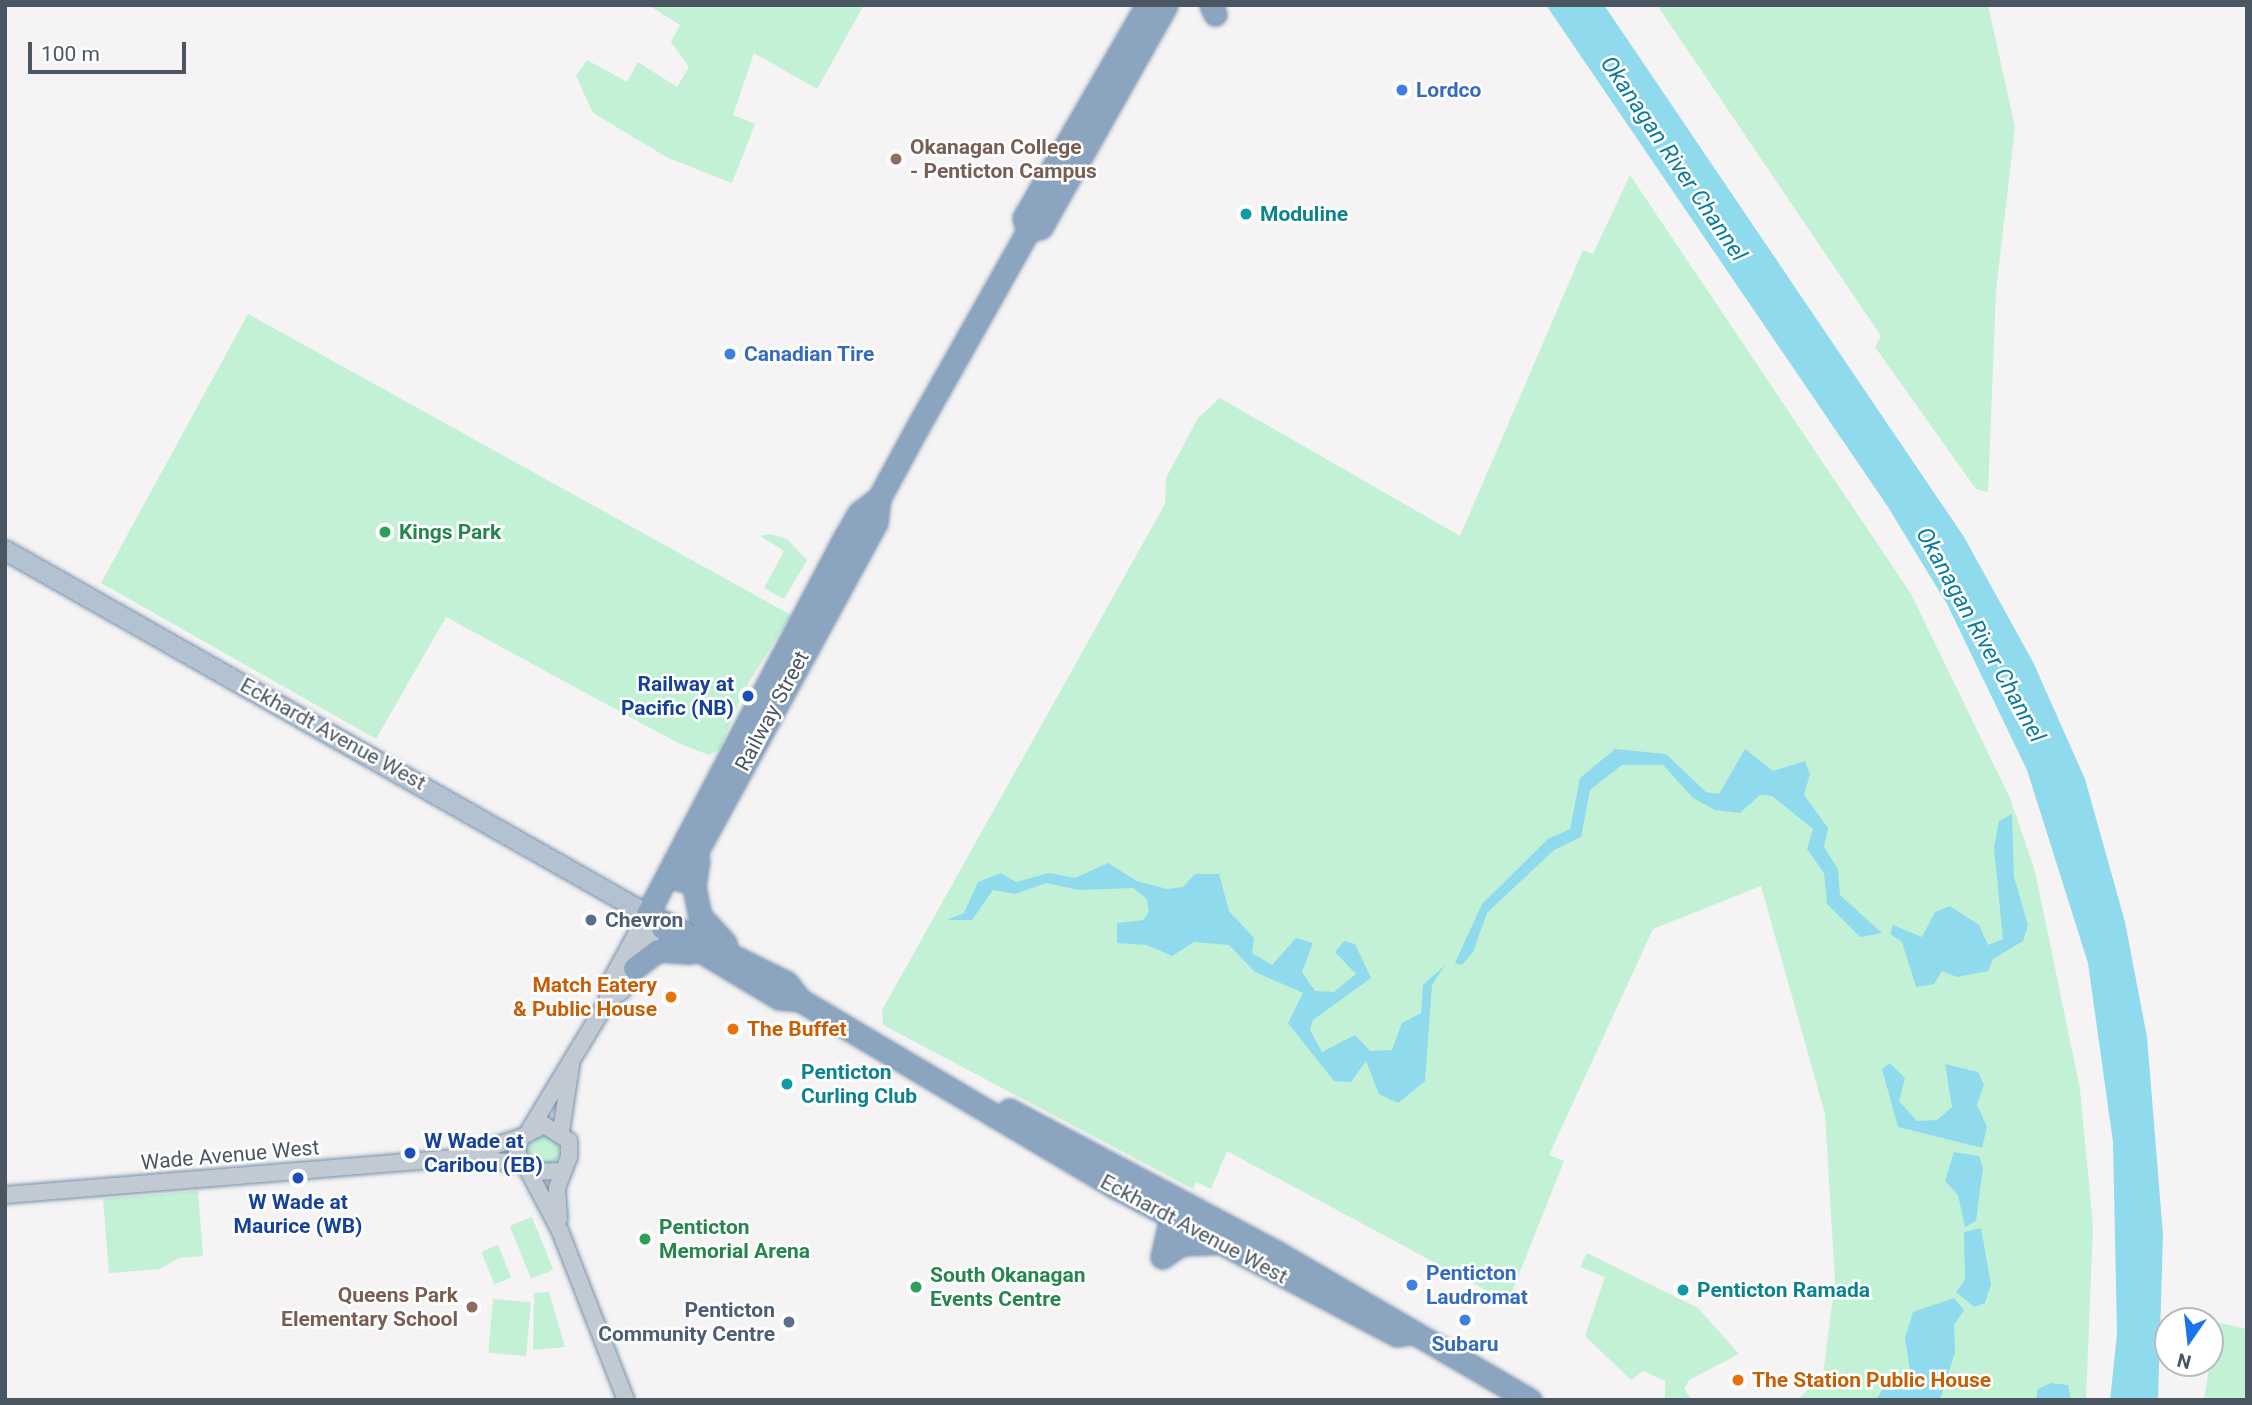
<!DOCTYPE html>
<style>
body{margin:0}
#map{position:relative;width:2252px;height:1405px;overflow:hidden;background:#f5f3f3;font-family:Roboto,sans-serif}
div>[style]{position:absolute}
.green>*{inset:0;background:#c3f1d5;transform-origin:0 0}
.round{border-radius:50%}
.water>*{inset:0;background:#90daee}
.roads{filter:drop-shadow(0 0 2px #7690ad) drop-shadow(0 0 2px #7690ad)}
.minor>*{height:16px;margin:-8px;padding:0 8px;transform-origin:8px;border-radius:8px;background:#c1cad2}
.major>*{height:19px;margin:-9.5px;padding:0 9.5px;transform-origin:9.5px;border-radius:9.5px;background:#b3c2d1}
.highway>*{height:21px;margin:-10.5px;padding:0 10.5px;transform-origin:10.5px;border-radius:10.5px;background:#8ba5c1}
.dots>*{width:19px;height:19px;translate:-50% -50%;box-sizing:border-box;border:4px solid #fff;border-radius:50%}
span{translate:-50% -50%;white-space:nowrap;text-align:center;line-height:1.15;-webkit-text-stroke:5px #fff;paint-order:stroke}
.shop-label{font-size:21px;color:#366cbe;font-weight:700}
.left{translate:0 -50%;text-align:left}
.education-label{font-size:21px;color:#785e54;font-weight:700}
.right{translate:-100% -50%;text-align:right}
.culture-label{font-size:21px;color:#0d838f;font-weight:700}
.leisure-label{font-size:21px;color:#27864d;font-weight:700}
.transit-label{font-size:21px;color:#164399;font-weight:700}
.street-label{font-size:21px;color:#4a5661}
.service-label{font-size:21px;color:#4e5e75;font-weight:700}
.food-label{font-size:21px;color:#c56008;font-weight:700}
.water-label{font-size:23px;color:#0c7c9b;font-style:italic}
.frame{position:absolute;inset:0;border:7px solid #4a5661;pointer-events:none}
.north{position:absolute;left:2154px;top:1307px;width:70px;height:70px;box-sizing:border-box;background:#fff;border:2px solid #b7bbc0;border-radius:50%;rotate:194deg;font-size:19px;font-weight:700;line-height:28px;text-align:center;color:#4a5661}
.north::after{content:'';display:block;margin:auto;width:24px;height:32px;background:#1a73e8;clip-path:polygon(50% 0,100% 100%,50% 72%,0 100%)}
.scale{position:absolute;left:28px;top:42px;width:158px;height:32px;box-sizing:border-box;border:4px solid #4a5661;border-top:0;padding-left:9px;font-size:21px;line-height:24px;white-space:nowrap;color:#4a5661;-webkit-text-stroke:5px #fff;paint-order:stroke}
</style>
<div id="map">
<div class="green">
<div style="clip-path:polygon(648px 5px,864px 5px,817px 89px,754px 53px,733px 115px,755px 124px,732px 183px,668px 158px,593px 113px,576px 76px,587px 60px,627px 82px,638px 62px,677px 87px,689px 67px,671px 42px,680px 25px)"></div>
<div style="clip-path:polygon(1657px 5px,1988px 5px,2015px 127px,1996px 291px,1988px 492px,1976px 489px,1875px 347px,1881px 336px)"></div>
<div style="clip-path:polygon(1630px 175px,1911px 594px,2010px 798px,2035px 871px,2080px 1089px,2093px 1226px,2086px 1400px,1797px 1400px,1823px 1375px,1835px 1281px,1825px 1114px,1761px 886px,1653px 929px,1549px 1155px,1564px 1161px,1508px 1302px,1227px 1151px,1211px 1189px,1196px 1182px,1193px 1189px,883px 1025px,882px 1010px,1165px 504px,1166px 478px,1198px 418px,1220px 398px,1460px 536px,1583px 250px,1593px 254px)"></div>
<div style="clip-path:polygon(248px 314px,791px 615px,744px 690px,720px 749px,709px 755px,678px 743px,446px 617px,376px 739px,101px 583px)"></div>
<div style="clip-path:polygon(770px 534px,787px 539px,807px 560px,784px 599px,764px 588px,784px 551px,760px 536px)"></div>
<div class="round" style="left:529px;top:1136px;width:30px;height:30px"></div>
<div style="clip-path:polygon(198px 1191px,203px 1256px,179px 1258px,160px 1269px,109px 1273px,103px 1199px)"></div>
<div style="left:532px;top:1217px;width:57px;height:24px;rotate:68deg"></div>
<div style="left:498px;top:1245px;width:35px;height:18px;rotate:68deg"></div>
<div style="clip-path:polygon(1587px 1253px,1698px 1308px,1739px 1354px,1689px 1380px,1684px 1389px,1692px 1400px,1665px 1400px,1665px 1381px,1643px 1371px,1631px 1380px,1585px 1336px,1605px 1277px,1580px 1267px)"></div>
<div style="clip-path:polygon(549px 1292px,565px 1347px,533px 1350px,534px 1293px)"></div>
<div style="left:493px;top:1299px;width:38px;height:54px;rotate:5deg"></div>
<div style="clip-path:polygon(2216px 1322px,2247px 1329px,2247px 1400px,2204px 1400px)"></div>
</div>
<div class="water">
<div style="clip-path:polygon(1546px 5px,1604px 5px,1964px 537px,2033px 662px,2085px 779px,2125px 922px,2147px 1037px,2163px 1235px,2158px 1400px,2110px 1400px,2117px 1334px,2113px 1142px,2088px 963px,2027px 770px,1947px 604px,1888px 507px)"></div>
<div style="clip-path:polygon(1615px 749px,1666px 754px,1706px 792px,1719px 794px,1745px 749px,1773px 771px,1805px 761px,1810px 774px,1804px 795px,1828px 828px,1824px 847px,1838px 869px,1840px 895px,1882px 933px,1860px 937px,1827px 904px,1824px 873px,1807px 849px,1813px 829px,1772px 796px,1760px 795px,1740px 813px,1715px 810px,1693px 798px,1663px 765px,1622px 765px,1590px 790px,1581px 837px,1554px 850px,1487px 913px,1473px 952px,1462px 965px,1455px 963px,1482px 904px,1548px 839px,1570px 829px,1580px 778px)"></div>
<div style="clip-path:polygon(2012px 814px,2014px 877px,2028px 925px,2023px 941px,1993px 959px,1988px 971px,1957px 977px,1942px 971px,1934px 984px,1916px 987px,1902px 942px,1890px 934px,1893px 925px,1922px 937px,1935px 912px,1950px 906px,1979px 925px,1988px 945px,2003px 939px,1994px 848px,1999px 821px)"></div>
<div style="clip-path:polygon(1108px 863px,1137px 881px,1167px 889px,1183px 887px,1195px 874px,1219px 874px,1229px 911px,1254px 938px,1252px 953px,1272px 965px,1296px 938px,1313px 943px,1302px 972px,1315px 991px,1334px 992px,1356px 974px,1335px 952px,1344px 941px,1355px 944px,1371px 978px,1313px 1020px,1310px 1030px,1322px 1052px,1355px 1035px,1370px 1051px,1392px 1050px,1402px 1023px,1421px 1013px,1423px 985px,1445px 965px,1432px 985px,1425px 1081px,1398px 1103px,1379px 1094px,1366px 1061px,1351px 1082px,1334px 1081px,1288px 1023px,1303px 993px,1255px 972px,1229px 945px,1194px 942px,1172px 956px,1147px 945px,1117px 943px,1117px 923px,1143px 920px,1149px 912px,1147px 899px,1133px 888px,1079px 890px,1046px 883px,1015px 894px,993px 890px,972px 920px,947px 920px,964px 913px,978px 882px,1001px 873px,1016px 882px,1049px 873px,1075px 878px)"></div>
<div style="clip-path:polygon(1890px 1063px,1905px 1078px,1899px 1101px,1917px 1121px,1937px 1120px,1952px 1107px,1945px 1064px,1978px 1072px,1984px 1085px,1977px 1105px,1987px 1127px,1982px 1148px,1898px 1127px,1882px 1069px)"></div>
<div style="clip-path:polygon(1954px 1152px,1979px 1156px,1983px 1168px,1976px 1221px,1965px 1227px,1958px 1195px,1945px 1181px)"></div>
<div style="clip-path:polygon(1981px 1228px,1991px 1284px,1985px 1303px,1974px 1307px,1956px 1292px,1965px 1280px,1964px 1232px)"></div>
<div style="clip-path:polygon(1954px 1298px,1964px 1310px,1954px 1325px,1955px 1352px,1940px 1400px,1876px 1400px,1888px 1381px,1910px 1370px,1905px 1338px,1913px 1312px)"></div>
<div style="clip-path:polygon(2051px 1383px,2068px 1385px,2071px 1400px,2036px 1400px,2038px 1389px)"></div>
</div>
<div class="roads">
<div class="minor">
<div style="left:607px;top:1002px;width:20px;rotate:-37deg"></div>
<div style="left:623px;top:990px;width:77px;rotate:-62.1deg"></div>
<div style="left:530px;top:1129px;width:149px;rotate:-58.8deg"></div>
<div style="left:607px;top:1002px;width:20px;rotate:-81deg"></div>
<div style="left:610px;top:982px;width:77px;rotate:-61.4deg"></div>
<div style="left:561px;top:1131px;width:66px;rotate:-81.3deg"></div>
<div style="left:466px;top:1155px;width:58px;rotate:-18.1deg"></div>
<div style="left:529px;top:1172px;width:67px;rotate:62.3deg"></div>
<div style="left:560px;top:1231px;width:181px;rotate:68.7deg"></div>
<div style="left:5px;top:1195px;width:455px;rotate:-4.7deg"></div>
<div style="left:458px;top:1158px;width:62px;rotate:4.6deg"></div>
<div style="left:559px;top:1219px;width:31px;rotate:-94deg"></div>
<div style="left:557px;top:1188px;width:33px;rotate:-69deg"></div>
<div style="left:569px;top:1157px;width:16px;rotate:-90deg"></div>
<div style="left:569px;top:1141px;width:30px;rotate:-147deg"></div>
<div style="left:544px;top:1125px;width:26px;rotate:152deg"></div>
<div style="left:521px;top:1137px;width:16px;rotate:104deg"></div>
<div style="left:517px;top:1153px;width:22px;rotate:58deg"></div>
<div style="left:529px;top:1172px;width:32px;rotate:-2deg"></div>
</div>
<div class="major">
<div style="left:5px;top:550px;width:738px;rotate:29.55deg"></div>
</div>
<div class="highway">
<div style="left:1211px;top:5px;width:10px;rotate:66deg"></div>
<div style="left:1028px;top:231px;width:14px;rotate:-107deg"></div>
<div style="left:1024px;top:218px;width:246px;rotate:-60deg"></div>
<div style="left:879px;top:498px;width:25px;rotate:143deg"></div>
<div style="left:859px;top:513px;width:30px;rotate:120deg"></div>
<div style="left:844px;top:539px;width:424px;rotate:117.7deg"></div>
<div style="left:647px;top:914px;width:156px;rotate:26.2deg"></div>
<div style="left:787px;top:983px;width:21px;rotate:53deg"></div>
<div style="left:800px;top:1000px;width:369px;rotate:30.7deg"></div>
<div style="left:1117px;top:1188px;width:316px;rotate:27.7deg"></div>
<div style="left:1397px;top:1335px;width:11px;rotate:-10deg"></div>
<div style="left:698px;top:860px;width:26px;rotate:99deg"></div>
<div style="left:694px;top:886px;width:31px;rotate:79deg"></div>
<div style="left:700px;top:916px;width:37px;rotate:47deg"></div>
<div style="left:681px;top:880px;width:408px;rotate:-61.4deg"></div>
<div style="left:876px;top:522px;width:24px;rotate:-83deg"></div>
<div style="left:879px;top:498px;width:80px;rotate:-61.5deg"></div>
<div style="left:917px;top:428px;width:226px;rotate:-60.6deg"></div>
<div style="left:1028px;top:231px;width:14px;rotate:-17deg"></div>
<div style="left:1041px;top:227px;width:255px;rotate:-60.6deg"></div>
<div style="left:662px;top:928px;width:136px;rotate:30.9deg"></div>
<div style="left:779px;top:998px;width:21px;rotate:5deg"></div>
<div style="left:634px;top:968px;width:30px;rotate:-37deg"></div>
<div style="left:658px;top:950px;width:32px;rotate:4deg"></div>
<div style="left:1009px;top:1110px;width:305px;rotate:28deg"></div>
<div style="left:1278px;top:1253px;width:292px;rotate:30.3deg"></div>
<div style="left:1162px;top:1257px;width:28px;rotate:-77deg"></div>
<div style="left:1168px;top:1230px;width:24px;rotate:-33deg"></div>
<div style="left:1162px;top:1257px;width:23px;rotate:-34deg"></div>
<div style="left:1181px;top:1244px;width:34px;rotate:-2deg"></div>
</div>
</div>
<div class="dots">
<div style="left:1402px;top:90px;background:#3f7fe0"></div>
<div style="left:896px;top:159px;background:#8d6e63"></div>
<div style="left:1246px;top:214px;background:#0f9aa8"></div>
<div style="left:730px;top:354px;background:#3f7fe0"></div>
<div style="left:385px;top:532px;background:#2e9e5b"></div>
<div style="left:748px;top:696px;background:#1a4fb4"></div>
<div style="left:591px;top:920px;background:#5c6f8a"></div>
<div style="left:671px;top:997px;background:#e8710a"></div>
<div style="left:733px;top:1029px;background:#e8710a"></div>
<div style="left:787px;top:1084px;background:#0f9aa8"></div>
<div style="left:410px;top:1153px;background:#1a4fb4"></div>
<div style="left:298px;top:1178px;background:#1a4fb4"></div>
<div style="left:645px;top:1239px;background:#2e9e5b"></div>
<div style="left:1412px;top:1285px;background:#3f7fe0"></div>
<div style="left:916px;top:1287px;background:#2e9e5b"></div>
<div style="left:1683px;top:1290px;background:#0f9aa8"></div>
<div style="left:472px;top:1307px;background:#8d6e63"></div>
<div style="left:1465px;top:1320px;background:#3f7fe0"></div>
<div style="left:789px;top:1322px;background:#5c6f8a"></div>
<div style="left:1738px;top:1380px;background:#e8710a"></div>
</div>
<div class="shop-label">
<span class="left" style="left:1416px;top:90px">Lordco</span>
<span class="left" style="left:744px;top:354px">Canadian Tire</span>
<span class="left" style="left:1426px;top:1285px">Penticton<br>Laudromat</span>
<span style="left:1465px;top:1344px">Subaru</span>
</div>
<div class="education-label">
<span class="left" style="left:910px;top:159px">Okanagan College<br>- Penticton Campus</span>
<span class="right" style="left:458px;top:1307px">Queens Park<br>Elementary School</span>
</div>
<div class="culture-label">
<span class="left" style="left:1260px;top:214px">Moduline</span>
<span class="left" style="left:801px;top:1084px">Penticton<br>Curling Club</span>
<span class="left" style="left:1697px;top:1290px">Penticton Ramada</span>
</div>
<div class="leisure-label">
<span class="left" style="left:399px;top:532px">Kings Park</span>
<span class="left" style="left:659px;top:1239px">Penticton<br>Memorial Arena</span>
<span class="left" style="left:930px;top:1287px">South Okanagan<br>Events Centre</span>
</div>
<div class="transit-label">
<span class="right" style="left:734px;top:696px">Railway at<br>Pacific (NB)</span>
<span class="left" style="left:424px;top:1153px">W Wade at<br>Caribou (EB)</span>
<span style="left:298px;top:1214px">W Wade at<br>Maurice (WB)</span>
</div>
<div class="street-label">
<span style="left:772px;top:711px;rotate:-62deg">Railway Street</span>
<span style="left:333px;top:734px;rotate:29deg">Eckhardt Avenue West</span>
<span style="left:230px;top:1155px;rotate:-5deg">Wade Avenue West</span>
<span style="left:1194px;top:1229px;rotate:28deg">Eckhardt Avenue West</span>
</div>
<div class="service-label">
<span class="left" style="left:605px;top:920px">Chevron</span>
<span class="right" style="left:775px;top:1322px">Penticton<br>Community Centre</span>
</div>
<div class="food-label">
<span class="right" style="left:657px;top:997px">Match Eatery<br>&amp; Public House</span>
<span class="left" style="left:747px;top:1029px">The Buffet</span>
<span class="left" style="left:1752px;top:1380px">The Station Public House</span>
</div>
<div class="water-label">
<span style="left:1673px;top:159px;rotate:56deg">Okanagan River Channel</span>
<span style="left:1980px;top:635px;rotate:61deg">Okanagan River Channel</span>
</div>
<div class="frame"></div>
<div class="north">N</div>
<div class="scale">100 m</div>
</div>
